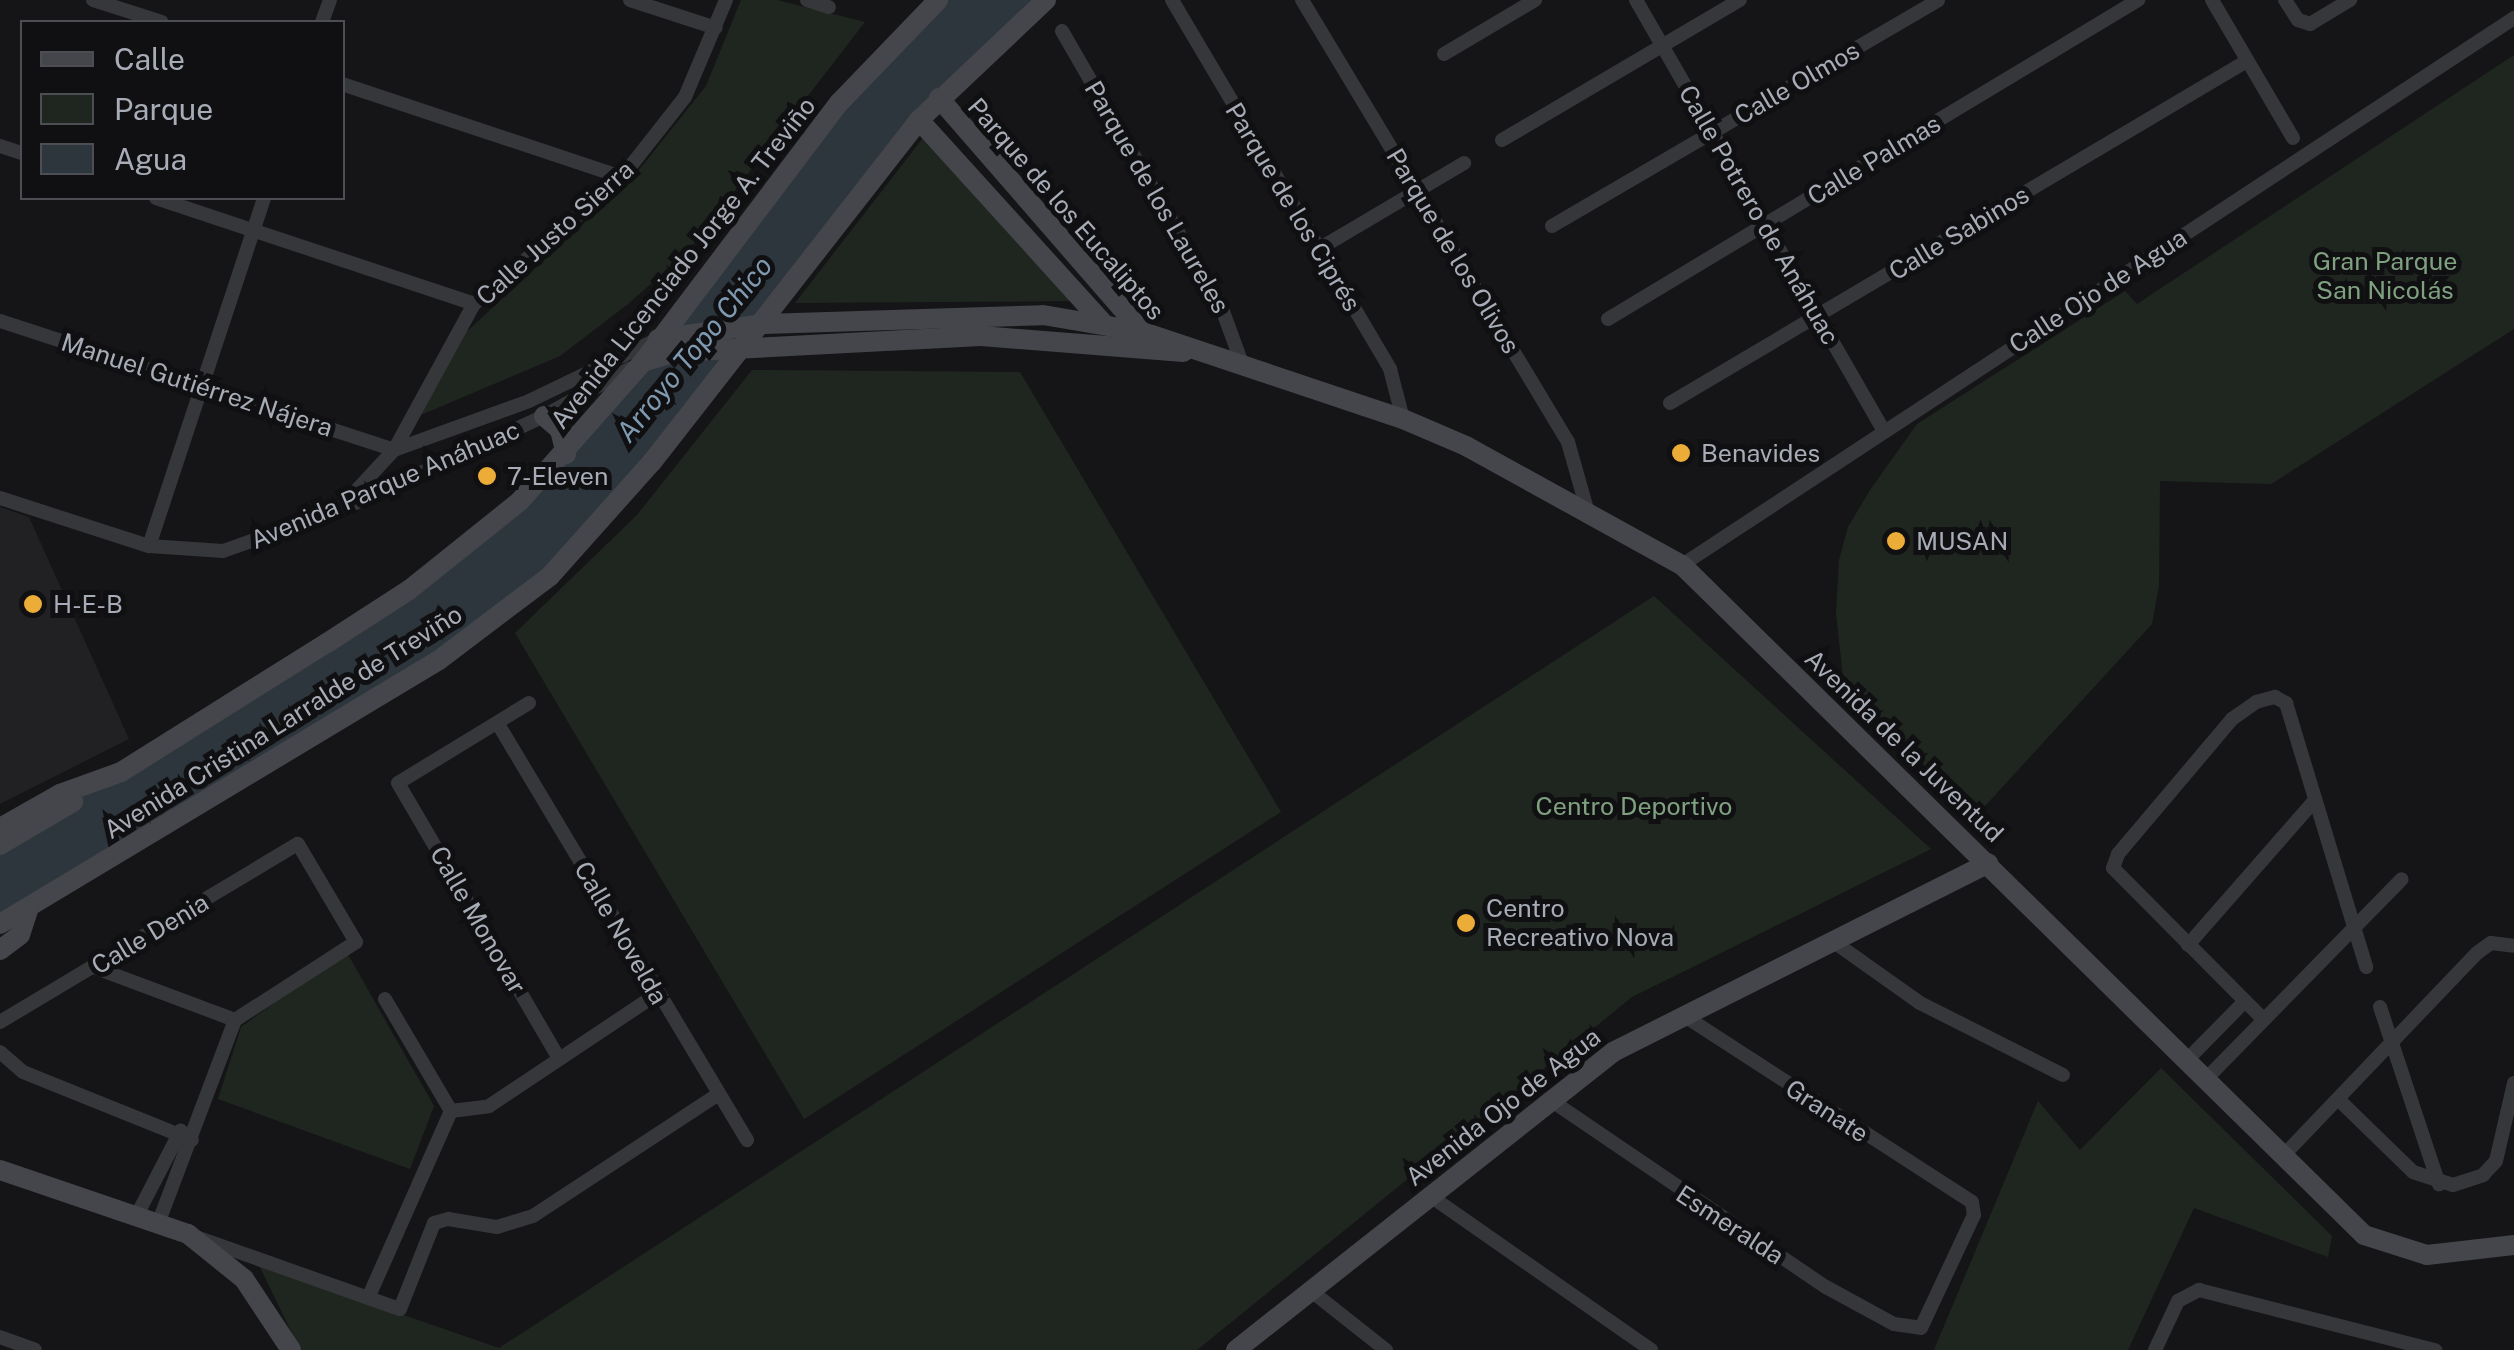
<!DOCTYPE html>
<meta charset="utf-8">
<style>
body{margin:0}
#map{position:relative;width:2514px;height:1350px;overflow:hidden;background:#151517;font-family:"Public Sans",sans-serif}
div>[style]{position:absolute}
.built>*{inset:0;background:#212123}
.green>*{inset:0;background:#1f2620}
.water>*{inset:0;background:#2d363c}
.street>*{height:14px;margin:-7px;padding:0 7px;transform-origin:7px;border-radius:7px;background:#36373b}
.secondary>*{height:20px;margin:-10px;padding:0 10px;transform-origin:10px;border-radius:10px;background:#44464b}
.dots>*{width:28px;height:28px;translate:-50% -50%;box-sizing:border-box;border:5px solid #101012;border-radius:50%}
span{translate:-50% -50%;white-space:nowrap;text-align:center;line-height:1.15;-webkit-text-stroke:10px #101012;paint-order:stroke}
.street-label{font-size:25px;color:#a7acb6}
.park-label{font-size:25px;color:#7fa180}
.poi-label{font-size:25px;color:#a7acb6}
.left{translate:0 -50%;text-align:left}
.water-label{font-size:28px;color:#7f9ab0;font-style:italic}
.legend{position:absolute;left:20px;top:20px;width:325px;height:180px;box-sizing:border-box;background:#101012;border:2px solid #4c4e54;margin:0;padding:12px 18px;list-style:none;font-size:30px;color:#a7acb6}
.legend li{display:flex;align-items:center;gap:20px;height:50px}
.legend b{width:50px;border:2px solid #4c4e54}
</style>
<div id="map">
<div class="built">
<div style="clip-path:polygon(0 507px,29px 517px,129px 739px,0 804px)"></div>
</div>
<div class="green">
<div style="clip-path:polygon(741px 0,777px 0,865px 22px,688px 251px,628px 304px,560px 356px,416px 417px,463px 335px,631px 180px,706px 86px)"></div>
<div style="clip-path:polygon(2514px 55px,2514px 329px,2271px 484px,2160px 481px,2159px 586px,2152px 624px,1974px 818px,1844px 686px,1836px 613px,1839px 560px,1848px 527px,1870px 490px,1917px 424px,2125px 291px,2137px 304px)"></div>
<div style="clip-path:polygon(926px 134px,1077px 301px,795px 303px)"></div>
<div style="clip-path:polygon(752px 370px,1020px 372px,1281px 812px,804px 1119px,515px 633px,637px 515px)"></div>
<div style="clip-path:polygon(1654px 596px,1931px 849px,1632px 997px,1197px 1350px,300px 1350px,259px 1265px,499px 1348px)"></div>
<div style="clip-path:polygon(346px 951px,434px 1106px,410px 1169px,218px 1099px,241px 1027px)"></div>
<div style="clip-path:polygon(2161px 1068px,2332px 1236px,2328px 1257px,2194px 1208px,2128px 1350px,1934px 1350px,2038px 1101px,2080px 1150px)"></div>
</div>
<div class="water">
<div style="clip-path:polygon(938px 0,1046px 0,939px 98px,652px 462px,505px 613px,0 918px,0 845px,327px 643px,520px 501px,717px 256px)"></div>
</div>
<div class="street">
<div style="left:93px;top:0;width:72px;rotate:17.7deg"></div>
<div style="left:630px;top:0;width:90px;rotate:18deg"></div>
<div style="left:807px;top:0;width:23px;rotate:18deg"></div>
<div style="left:1172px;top:0;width:429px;rotate:59.4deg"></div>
<div style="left:1390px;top:369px;width:52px;rotate:75.4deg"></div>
<div style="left:1302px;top:0;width:516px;rotate:58.96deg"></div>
<div style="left:1568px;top:442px;width:70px;rotate:74.2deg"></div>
<div style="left:1636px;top:0;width:495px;rotate:60.1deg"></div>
<div style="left:2212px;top:0;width:160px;rotate:59.6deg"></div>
<div style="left:2285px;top:0;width:24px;rotate:57deg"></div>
<div style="left:2298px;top:20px;width:13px;rotate:18deg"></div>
<div style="left:2310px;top:24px;width:47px;rotate:-31deg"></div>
<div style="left:322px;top:22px;width:23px;rotate:-70deg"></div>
<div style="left:1062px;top:31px;width:318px;rotate:60deg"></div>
<div style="left:1221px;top:306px;width:64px;rotate:69.9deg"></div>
<div style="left:1444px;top:54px;width:106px;rotate:-30.7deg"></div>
<div style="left:342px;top:84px;width:295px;rotate:18.4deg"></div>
<div style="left:1502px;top:140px;width:276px;rotate:-30.5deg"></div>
<div style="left:0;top:146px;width:23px;rotate:18deg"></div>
<div style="left:156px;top:198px;width:335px;rotate:18.4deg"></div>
<div style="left:1552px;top:226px;width:447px;rotate:-30.3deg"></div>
<div style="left:1317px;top:250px;width:171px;rotate:-30.6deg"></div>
<div style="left:1608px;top:319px;width:619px;rotate:-31.04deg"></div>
<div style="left:0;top:321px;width:415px;rotate:18.1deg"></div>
<div style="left:394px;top:450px;width:144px;rotate:-19.9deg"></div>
<div style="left:529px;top:401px;width:143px;rotate:-25.7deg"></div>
<div style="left:1670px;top:403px;width:671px;rotate:-30.66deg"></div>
<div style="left:0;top:498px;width:157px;rotate:17.9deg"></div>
<div style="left:149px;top:546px;width:74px;rotate:3.9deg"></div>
<div style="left:223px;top:551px;width:124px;rotate:-19.3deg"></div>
<div style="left:340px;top:510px;width:225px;rotate:-24.7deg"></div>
<div style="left:544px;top:416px;width:99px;rotate:-28.9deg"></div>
<div style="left:343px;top:505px;width:75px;rotate:-47.2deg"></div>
<div style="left:394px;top:450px;width:166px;rotate:-61.3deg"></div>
<div style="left:474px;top:304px;width:195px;rotate:-40.6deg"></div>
<div style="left:622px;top:177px;width:102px;rotate:-51.8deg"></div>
<div style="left:685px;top:97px;width:105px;rotate:-67.1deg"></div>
<div style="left:149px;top:546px;width:367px;rotate:-71.7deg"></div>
<div style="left:1682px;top:565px;width:996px;rotate:-33.32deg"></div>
<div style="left:529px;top:703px;width:153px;rotate:148.6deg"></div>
<div style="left:398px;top:783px;width:317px;rotate:59.7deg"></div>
<div style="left:498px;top:724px;width:485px;rotate:59.1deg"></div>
<div style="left:1834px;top:942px;width:105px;rotate:35.3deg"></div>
<div style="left:1920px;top:1003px;width:160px;rotate:26.7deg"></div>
<div style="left:2188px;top:945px;width:193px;rotate:-48.8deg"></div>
<div style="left:96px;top:968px;width:148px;rotate:20.5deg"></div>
<div style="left:385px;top:999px;width:130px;rotate:59.5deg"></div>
<div style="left:2380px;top:1007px;width:187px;rotate:71.6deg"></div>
<div style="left:2263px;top:1019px;width:213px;rotate:-134.8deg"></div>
<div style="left:2113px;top:868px;width:15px;rotate:-70deg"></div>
<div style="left:2118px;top:854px;width:177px;rotate:-49.8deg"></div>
<div style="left:2232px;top:719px;width:29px;rotate:-35deg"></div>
<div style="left:2256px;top:702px;width:20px;rotate:-15deg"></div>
<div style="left:2275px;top:697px;width:13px;rotate:29deg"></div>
<div style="left:2286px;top:703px;width:276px;rotate:73.1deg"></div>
<div style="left:0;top:1022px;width:347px;rotate:-30.9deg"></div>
<div style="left:298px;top:844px;width:114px;rotate:59.4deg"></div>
<div style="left:356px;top:942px;width:144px;rotate:147.2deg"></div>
<div style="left:235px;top:1020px;width:215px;rotate:110.7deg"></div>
<div style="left:0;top:1052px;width:30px;rotate:41deg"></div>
<div style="left:23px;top:1072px;width:182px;rotate:21.9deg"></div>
<div style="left:2186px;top:1061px;width:84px;rotate:-45.5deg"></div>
<div style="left:2205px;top:1080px;width:281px;rotate:-45.6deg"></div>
<div style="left:1549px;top:1099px;width:335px;rotate:34.2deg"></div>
<div style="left:1826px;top:1287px;width:77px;rotate:28.6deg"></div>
<div style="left:1894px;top:1324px;width:27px;rotate:8deg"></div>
<div style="left:1921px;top:1328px;width:125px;rotate:-64.9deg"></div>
<div style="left:1974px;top:1215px;width:13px;rotate:-99deg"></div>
<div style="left:1972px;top:1202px;width:343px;rotate:-147.1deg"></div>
<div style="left:2339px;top:1100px;width:103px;rotate:44.2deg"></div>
<div style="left:2413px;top:1172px;width:42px;rotate:18deg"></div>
<div style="left:2453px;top:1185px;width:32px;rotate:-18deg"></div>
<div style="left:2483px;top:1175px;width:19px;rotate:-47deg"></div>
<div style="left:2496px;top:1161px;width:80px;rotate:-77deg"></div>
<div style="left:451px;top:1111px;width:38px;rotate:-7deg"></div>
<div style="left:489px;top:1106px;width:202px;rotate:-33.7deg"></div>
<div style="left:2282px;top:1157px;width:282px;rotate:-46.3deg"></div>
<div style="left:2477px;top:953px;width:17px;rotate:-36deg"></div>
<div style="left:2491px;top:943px;width:23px;rotate:7deg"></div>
<div style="left:1429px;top:1195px;width:271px;rotate:34.9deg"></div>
<div style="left:138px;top:1213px;width:93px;rotate:-62.6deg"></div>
<div style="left:199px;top:1238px;width:213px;rotate:19.5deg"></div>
<div style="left:400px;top:1309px;width:92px;rotate:-68.4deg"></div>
<div style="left:434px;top:1223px;width:15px;rotate:-16deg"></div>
<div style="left:448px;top:1219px;width:50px;rotate:9.3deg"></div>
<div style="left:497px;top:1227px;width:38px;rotate:-17deg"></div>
<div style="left:533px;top:1216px;width:220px;rotate:-33.3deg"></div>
<div style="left:1310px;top:1290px;width:97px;rotate:38.3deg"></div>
<div style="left:369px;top:1296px;width:202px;rotate:-66.1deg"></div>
<div style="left:0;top:1337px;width:37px;rotate:20deg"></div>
<div style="left:2155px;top:1350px;width:54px;rotate:-64.9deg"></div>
<div style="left:2178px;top:1301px;width:24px;rotate:-28deg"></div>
<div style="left:2199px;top:1290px;width:244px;rotate:14.3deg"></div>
</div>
<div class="secondary">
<div style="left:939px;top:98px;width:313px;rotate:49deg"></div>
<div style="left:919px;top:120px;width:274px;rotate:47.8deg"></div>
<div style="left:658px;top:339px;width:107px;rotate:-8.1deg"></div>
<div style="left:764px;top:324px;width:279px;rotate:-1.8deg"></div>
<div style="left:1043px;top:315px;width:101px;rotate:9.6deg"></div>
<div style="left:1143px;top:332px;width:274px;rotate:18.5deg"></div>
<div style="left:1403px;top:419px;width:69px;rotate:23.2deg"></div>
<div style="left:1466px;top:446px;width:247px;rotate:28.9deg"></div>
<div style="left:1682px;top:565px;width:956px;rotate:44.49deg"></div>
<div style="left:2364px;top:1235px;width:66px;rotate:17.6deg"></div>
<div style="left:2427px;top:1255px;width:88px;rotate:-6.6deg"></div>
<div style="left:643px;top:362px;width:34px;rotate:-17deg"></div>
<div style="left:676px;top:352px;width:305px;rotate:-3deg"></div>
<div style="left:981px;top:336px;width:203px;rotate:4.5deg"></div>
<div style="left:544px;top:416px;width:21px;rotate:41deg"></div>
<div style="left:560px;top:430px;width:25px;rotate:76deg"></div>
<div style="left:0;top:828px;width:69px;rotate:-29.5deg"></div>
<div style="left:60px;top:794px;width:65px;rotate:-19.8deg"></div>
<div style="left:121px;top:772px;width:243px;rotate:-32.1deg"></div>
<div style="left:327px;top:643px;width:98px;rotate:-32.9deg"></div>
<div style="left:409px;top:590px;width:142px;rotate:-38.7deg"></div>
<div style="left:520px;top:501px;width:186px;rotate:-48.5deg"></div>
<div style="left:643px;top:362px;width:325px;rotate:-52.9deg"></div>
<div style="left:839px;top:103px;width:143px;rotate:-46.1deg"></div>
<div style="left:0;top:845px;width:85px;rotate:-30.5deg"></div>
<div style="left:0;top:924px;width:512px;rotate:-31.02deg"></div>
<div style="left:439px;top:660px;width:139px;rotate:-37.1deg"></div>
<div style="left:550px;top:576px;width:153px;rotate:-48.2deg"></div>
<div style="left:652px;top:462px;width:434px;rotate:-52deg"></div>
<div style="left:919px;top:120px;width:175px;rotate:-43.4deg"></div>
<div style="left:0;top:950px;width:25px;rotate:-37deg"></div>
<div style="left:20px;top:935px;width:28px;rotate:-72deg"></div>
<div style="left:0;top:1170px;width:199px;rotate:18.8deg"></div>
<div style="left:188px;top:1234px;width:72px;rotate:38.8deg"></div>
<div style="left:244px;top:1279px;width:85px;rotate:56.5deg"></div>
<div style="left:1236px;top:1350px;width:481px;rotate:-38.3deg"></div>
<div style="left:1613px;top:1052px;width:420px;rotate:-26.7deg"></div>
</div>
<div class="dots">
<div style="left:1681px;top:453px;background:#ecad38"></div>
<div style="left:487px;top:476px;background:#ecad38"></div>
<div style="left:1896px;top:541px;background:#ecad38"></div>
<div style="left:33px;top:604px;background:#ecad38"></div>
<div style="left:1466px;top:923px;background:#ecad38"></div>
</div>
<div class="street-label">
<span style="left:1797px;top:83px;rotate:-30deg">Calle Olmos</span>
<span style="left:1874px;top:160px;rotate:-31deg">Calle Palmas</span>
<span style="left:1157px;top:197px;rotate:60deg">Parque de los Laureles</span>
<span style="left:1293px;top:207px;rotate:59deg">Parque de los Ciprés</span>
<span style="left:1066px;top:209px;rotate:49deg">Parque de los Eucaliptos</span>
<span style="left:1759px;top:215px;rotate:60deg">Calle Potrero de Anáhuac</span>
<span style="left:555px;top:233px;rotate:-42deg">Calle Justo Sierra</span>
<span style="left:1959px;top:233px;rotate:-31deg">Calle Sabinos</span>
<span style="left:1453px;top:251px;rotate:59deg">Parque de los Olivos</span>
<span style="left:683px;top:263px;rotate:-52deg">Avenida Licenciado Jorge A. Treviño</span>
<span style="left:2098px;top:291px;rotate:-33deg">Calle Ojo de Agua</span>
<span style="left:197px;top:385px;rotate:18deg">Manuel Gutiérrez Nájera</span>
<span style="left:385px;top:485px;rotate:-23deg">Avenida Parque Anáhuac</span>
<span style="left:283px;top:722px;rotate:-32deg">Avenida Cristina Larralde de Treviño</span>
<span style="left:1904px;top:746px;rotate:44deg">Avenida de la Juventud</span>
<span style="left:478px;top:920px;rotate:60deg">Calle Monovar</span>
<span style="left:621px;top:933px;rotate:60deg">Calle Novelda</span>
<span style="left:150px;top:934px;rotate:-31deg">Calle Denia</span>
<span style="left:1503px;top:1107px;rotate:-38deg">Avenida Ojo de Agua</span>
<span style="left:1827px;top:1111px;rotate:33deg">Granate</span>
<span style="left:1730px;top:1225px;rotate:33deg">Esmeralda</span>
</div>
<div class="park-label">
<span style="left:2385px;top:276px">Gran Parque<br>San Nicolás</span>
<span style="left:1634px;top:806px">Centro Deportivo</span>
</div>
<div class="poi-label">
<span class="left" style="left:1701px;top:453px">Benavides</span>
<span class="left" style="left:507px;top:476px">7-Eleven</span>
<span class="left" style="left:1916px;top:541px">MUSAN</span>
<span class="left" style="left:53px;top:604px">H-E-B</span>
<span class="left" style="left:1486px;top:923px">Centro<br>Recreativo Nova</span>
</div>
<div class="water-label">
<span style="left:694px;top:349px;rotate:-51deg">Arroyo Topo Chico</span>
</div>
<ul class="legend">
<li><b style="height:12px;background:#44464b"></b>Calle</li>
<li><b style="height:28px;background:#1f2620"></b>Parque</li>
<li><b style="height:28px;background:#2d363c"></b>Agua</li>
</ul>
</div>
